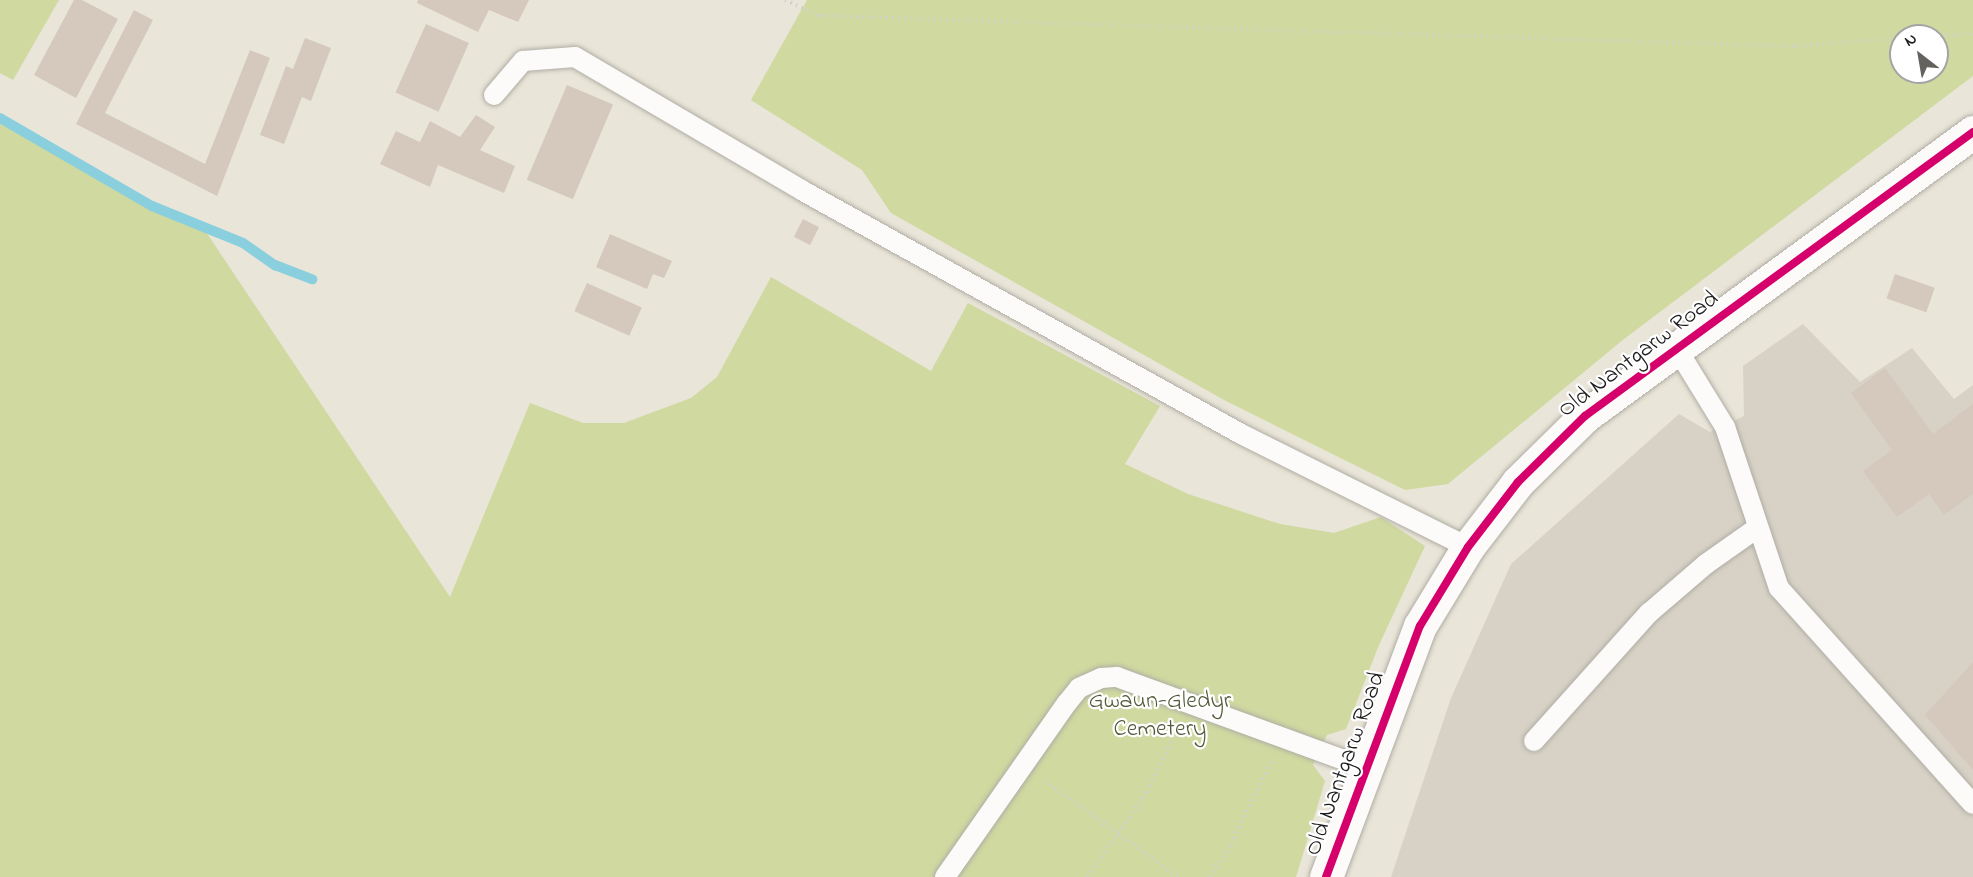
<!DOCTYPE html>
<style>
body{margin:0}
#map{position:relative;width:1973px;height:877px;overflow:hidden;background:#e9e5d8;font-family:"Indie Flower",sans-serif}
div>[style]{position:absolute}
.industrial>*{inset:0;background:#d8d2c6}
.green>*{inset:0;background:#cfd9a0}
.stream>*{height:10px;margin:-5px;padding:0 5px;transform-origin:5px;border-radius:5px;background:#8acfdd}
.building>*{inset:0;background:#d4c9bc;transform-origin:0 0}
.path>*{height:4px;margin-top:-2px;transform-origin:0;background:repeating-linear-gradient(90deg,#d1d0cc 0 1.5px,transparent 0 6px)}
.roads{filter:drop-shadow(0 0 2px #b0ada5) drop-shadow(0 0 2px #b0ada5)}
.lane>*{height:20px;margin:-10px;padding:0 10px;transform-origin:10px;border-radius:10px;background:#fcfbf9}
.street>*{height:33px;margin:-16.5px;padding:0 16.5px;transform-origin:16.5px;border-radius:16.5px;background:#fcfbf9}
.cycleway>*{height:8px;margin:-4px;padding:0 4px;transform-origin:4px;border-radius:4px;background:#d6006c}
span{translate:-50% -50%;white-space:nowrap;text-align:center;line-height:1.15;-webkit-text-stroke:4.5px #fff;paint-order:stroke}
.street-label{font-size:24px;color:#1c1c1c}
.park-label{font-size:24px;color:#535b3a}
.north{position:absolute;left:1889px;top:24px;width:60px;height:60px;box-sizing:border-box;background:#fff;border:2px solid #a4a4a4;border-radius:50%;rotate:329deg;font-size:16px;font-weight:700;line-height:24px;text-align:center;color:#1c1c1c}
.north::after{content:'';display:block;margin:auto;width:21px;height:27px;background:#64625e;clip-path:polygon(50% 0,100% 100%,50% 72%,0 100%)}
</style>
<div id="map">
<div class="industrial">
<div style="clip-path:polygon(1803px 324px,1860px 382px,1912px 348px,1954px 399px,1973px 385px,1973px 877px,1391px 877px,1451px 698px,1511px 564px,1679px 414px,1710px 432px,1744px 416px,1743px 366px)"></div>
</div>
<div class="green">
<div style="clip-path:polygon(0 0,59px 0,13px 80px,0 73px)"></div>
<div style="clip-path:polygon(evenodd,807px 0,1973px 0,1973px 76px,1624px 339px,1448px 484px,1405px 490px,1226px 401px,891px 213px,862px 170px,751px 100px,807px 0,1901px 36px,1937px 36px,1937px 72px,1901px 72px,1901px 36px)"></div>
<div style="clip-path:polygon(0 118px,152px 206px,204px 229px,450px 597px,530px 403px,583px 423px,624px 423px,691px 398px,717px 377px,771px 277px,931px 371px,968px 303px,1160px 406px,1125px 464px,1188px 494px,1280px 524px,1334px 533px,1381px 517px,1425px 546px,1379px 645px,1346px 729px,1327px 735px,1313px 765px,1325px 781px,1296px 877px,0 877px)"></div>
</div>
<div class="stream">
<div style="left:0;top:118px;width:176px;rotate:30.1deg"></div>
<div style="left:152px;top:206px;width:98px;rotate:22.1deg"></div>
<div style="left:243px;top:243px;width:39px;rotate:35deg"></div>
<div style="left:275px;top:265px;width:40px;rotate:21deg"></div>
</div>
<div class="building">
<div style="clip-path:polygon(74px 0,82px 0,118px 19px,76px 98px,34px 75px)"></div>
<div style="clip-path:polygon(418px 0,529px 0,518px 22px,489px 10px,478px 32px,417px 3px)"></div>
<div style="clip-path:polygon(134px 10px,153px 20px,105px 113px,205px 164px,250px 50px,270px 58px,217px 196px,76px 124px)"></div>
<div style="left:426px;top:24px;width:47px;height:75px;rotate:24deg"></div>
<div style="clip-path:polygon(305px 38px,331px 48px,311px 101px,302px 97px,284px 144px,260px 135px,286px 66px,293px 69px)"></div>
<div style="left:567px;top:85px;width:50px;height:103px;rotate:23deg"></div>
<div style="clip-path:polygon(476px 115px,495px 127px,480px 150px,515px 166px,504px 193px,438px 165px,430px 187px,380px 164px,396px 131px,420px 142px,430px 121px,460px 137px)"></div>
<div style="left:803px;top:219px;width:18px;height:20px;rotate:27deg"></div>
<div style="clip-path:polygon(610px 234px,672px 261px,664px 278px,653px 274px,647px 289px,596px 267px)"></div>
<div style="left:1895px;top:274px;width:42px;height:26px;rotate:19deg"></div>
<div style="left:587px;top:283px;width:60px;height:31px;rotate:24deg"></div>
<div style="clip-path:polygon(1885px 368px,1933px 434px,1973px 404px,1973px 494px,1944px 515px,1929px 494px,1897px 517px,1863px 471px,1892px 450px,1851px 393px)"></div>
<div style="clip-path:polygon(1973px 662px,1973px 770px,1925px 715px)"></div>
</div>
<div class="path">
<div style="left:785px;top:0;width:38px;rotate:25deg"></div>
<div style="left:820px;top:16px;width:973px;rotate:1.77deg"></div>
<div style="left:1793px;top:46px;width:108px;rotate:-4.2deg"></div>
<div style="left:1935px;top:36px;width:38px;rotate:-5deg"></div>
<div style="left:1045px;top:781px;width:164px;rotate:35.8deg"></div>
<div style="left:1087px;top:877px;width:104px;rotate:-54.8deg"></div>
<div style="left:1147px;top:792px;width:72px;rotate:-64.5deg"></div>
<div style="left:1209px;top:877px;width:40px;rotate:-56deg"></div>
<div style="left:1231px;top:844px;width:91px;rotate:-64deg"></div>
</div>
<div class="roads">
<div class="lane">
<div style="left:494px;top:95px;width:45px;rotate:-49.5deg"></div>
<div style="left:523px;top:61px;width:52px;rotate:-4.4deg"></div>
<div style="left:575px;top:57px;width:264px;rotate:30.4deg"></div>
<div style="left:803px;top:191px;width:503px;rotate:29.01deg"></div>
<div style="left:1243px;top:435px;width:251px;rotate:26.5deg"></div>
<div style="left:1677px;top:349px;width:92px;rotate:58.4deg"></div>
<div style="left:1725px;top:427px;width:170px;rotate:71.5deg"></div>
<div style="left:1779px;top:588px;width:290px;rotate:48.1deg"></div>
<div style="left:1534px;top:741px;width:172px;rotate:-48.1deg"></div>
<div style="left:1649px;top:613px;width:75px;rotate:-40.7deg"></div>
<div style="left:1706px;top:564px;width:62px;rotate:-35.2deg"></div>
<div style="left:945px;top:877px;width:213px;rotate:-55deg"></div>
<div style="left:1067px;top:703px;width:19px;rotate:-51deg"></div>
<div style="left:1079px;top:688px;width:24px;rotate:-24deg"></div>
<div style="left:1101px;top:678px;width:16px;rotate:-4deg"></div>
<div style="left:1117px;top:677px;width:264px;rotate:20.1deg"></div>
</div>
<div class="street">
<div style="left:1326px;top:877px;width:268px;rotate:-69.5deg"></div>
<div style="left:1420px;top:626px;width:92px;rotate:-58.7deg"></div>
<div style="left:1468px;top:547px;width:82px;rotate:-52.4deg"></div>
<div style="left:1518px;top:482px;width:94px;rotate:-44.6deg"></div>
<div style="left:1585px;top:416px;width:481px;rotate:-36.2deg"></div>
</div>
</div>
<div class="cycleway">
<div style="left:1326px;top:877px;width:268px;rotate:-69.5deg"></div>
<div style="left:1420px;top:626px;width:92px;rotate:-58.7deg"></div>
<div style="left:1468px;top:547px;width:82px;rotate:-52.4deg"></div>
<div style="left:1518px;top:482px;width:94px;rotate:-44.6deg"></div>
<div style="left:1585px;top:416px;width:481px;rotate:-36.2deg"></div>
</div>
<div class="street-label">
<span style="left:1639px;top:355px;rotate:-37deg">Old Nantgarw Road</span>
<span style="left:1346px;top:764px;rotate:-70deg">Old Nantgarw Road</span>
</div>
<div class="park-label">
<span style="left:1160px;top:716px">Gwaun-Gledyr<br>Cemetery</span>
</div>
<div class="north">N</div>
</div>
